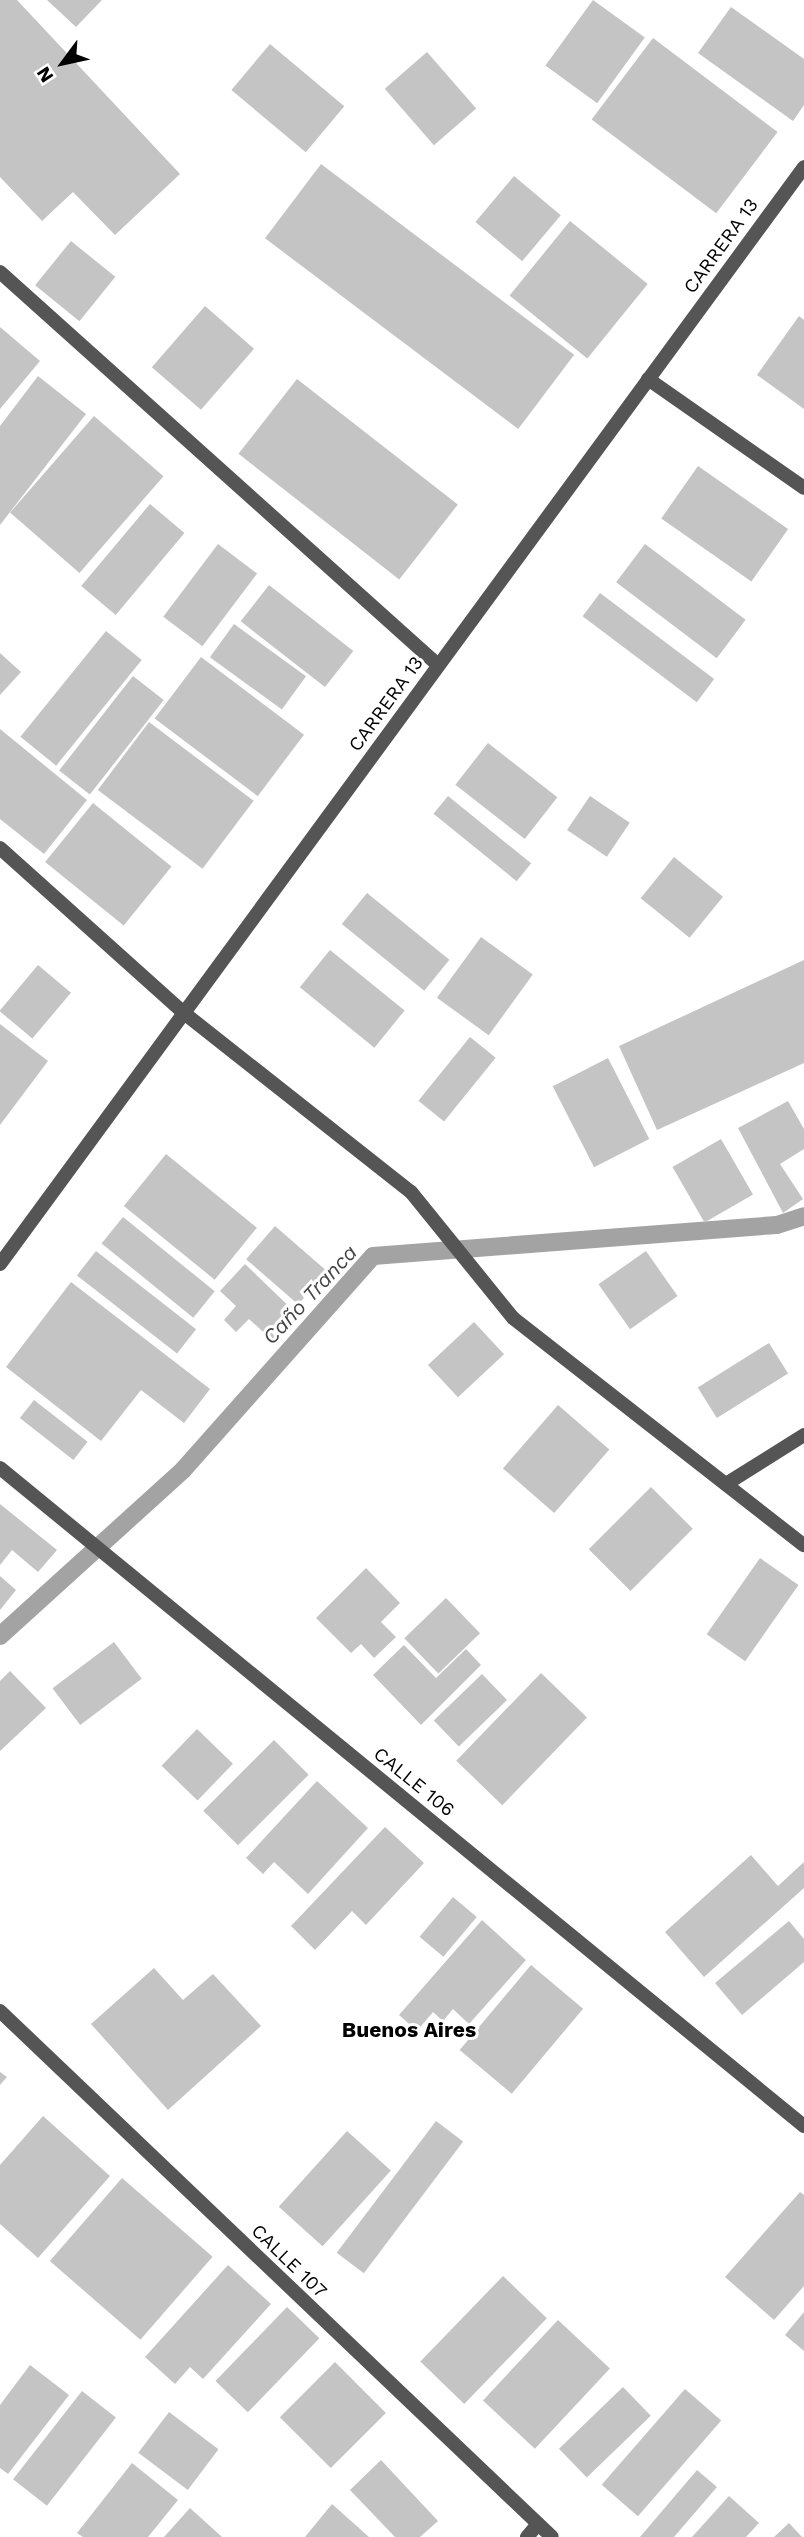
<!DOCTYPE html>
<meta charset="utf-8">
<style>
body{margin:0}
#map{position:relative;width:804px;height:2537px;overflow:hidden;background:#fff;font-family:"Work Sans",sans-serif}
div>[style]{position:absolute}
.stream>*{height:18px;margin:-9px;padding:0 9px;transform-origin:9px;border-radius:9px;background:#a3a3a3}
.building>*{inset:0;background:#c4c4c4;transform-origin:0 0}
.street>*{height:14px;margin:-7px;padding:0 7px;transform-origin:7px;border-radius:7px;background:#555}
span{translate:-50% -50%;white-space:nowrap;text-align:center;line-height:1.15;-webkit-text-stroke:6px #fff;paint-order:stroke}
.street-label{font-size:19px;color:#000}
.water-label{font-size:21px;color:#444;font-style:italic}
.neighbourhood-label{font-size:21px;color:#000;font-weight:700}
.north{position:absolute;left:28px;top:28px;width:70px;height:70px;-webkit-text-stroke:5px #fff;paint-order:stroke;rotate:237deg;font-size:19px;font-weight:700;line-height:28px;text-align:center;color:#000}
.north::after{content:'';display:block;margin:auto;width:24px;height:32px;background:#000;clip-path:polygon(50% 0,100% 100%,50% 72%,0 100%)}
</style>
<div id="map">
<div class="stream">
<div style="left:0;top:1636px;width:247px;rotate:-42.2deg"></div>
<div style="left:183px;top:1470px;width:286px;rotate:-48.4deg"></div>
<div style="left:373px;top:1256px;width:405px;rotate:-4.4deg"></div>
<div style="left:777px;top:1225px;width:28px;rotate:-18deg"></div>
</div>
<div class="building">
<div style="clip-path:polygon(0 0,17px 0,180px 174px,115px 235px,73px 192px,42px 221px,0 177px)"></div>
<div style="clip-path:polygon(47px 0,102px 0,76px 27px)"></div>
<div style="left:593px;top:0;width:64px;height:81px;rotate:36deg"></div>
<div style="clip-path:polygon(731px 7px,804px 59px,804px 105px,793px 121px,698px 53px)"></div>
<div style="left:653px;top:38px;width:156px;height:102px;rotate:37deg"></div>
<div style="left:270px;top:44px;width:97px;height:60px;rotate:40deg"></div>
<div style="left:427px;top:52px;width:75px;height:56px;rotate:49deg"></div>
<div style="left:321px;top:164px;width:317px;height:93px;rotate:37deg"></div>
<div style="left:514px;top:176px;width:61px;height:60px;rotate:40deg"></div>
<div style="left:570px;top:221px;width:100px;height:96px;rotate:39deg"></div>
<div style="left:71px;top:241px;width:57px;height:57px;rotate:39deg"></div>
<div style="left:205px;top:306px;width:65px;height:81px;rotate:41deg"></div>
<div style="clip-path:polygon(799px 316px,804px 320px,804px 409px,757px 375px)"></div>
<div style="clip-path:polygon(0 327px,40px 361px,0 409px)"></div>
<div style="clip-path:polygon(38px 376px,86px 414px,0 525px,0 426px)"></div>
<div style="left:297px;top:379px;width:204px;height:95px;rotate:38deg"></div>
<div style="left:94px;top:416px;width:92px;height:128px;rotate:41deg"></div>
<div style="left:698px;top:466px;width:110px;height:64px;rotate:35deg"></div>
<div style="left:150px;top:504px;width:45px;height:107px;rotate:40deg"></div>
<div style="left:218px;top:544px;width:49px;height:91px;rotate:37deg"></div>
<div style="left:645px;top:544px;width:126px;height:48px;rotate:37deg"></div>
<div style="left:269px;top:585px;width:107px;height:46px;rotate:38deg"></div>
<div style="left:600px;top:593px;width:143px;height:29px;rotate:37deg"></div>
<div style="left:234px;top:624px;width:89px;height:41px;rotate:36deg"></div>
<div style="left:106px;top:631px;width:46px;height:136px;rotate:39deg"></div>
<div style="clip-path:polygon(0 653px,21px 672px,0 695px)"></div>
<div style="left:201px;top:657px;width:129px;height:77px;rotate:37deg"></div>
<div style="left:133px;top:676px;width:39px;height:120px;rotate:38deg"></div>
<div style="left:149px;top:722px;width:131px;height:85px;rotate:37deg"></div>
<div style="clip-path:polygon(0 729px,87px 800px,44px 854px,0 819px)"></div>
<div style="left:488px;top:743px;width:88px;height:53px;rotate:38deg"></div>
<div style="left:448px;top:796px;width:107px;height:23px;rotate:39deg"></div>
<div style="left:590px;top:796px;width:48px;height:41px;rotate:34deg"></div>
<div style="left:93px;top:803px;width:101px;height:76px;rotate:39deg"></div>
<div style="left:674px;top:857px;width:63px;height:53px;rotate:39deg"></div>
<div style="left:367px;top:893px;width:106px;height:40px;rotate:39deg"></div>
<div style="left:481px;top:937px;width:64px;height:75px;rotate:36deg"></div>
<div style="left:330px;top:950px;width:96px;height:48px;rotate:39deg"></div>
<div style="clip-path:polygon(804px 960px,804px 1063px,657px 1130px,619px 1046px)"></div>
<div style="left:38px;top:965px;width:43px;height:60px;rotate:40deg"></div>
<div style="clip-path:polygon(0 1024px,48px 1061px,0 1125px)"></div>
<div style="left:470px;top:1037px;width:33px;height:82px;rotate:39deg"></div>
<div style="left:608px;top:1058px;width:91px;height:62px;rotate:63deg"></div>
<div style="clip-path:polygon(788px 1101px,804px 1129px,804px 1149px,780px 1164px,803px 1199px,783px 1213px,738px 1128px)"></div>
<div style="left:721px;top:1139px;width:64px;height:56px;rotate:60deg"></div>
<div style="left:166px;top:1154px;width:117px;height:67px;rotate:39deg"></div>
<div style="left:123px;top:1217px;width:118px;height:34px;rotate:39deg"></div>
<div style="left:275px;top:1226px;width:69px;height:44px;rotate:41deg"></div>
<div style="left:96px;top:1251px;width:127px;height:31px;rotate:38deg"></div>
<div style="left:646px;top:1251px;width:55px;height:58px;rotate:55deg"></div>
<div style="clip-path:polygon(245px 1264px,297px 1314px,272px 1340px,249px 1319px,236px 1332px,224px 1320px,236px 1306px,220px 1291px)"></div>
<div style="clip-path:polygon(71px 1282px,210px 1389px,184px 1423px,141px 1390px,101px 1441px,6px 1367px)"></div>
<div style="left:474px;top:1322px;width:44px;height:63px;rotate:47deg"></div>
<div style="left:769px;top:1343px;width:36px;height:84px;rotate:58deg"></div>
<div style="left:34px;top:1400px;width:68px;height:23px;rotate:38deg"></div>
<div style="left:558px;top:1405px;width:68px;height:84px;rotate:41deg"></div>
<div style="left:651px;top:1487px;width:59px;height:88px;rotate:45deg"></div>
<div style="clip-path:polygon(0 1504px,57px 1550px,38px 1572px,12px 1550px,0 1565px)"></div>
<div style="left:760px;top:1558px;width:47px;height:93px;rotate:35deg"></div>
<div style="clip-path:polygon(366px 1568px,400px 1603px,381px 1622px,396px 1637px,374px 1658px,361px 1644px,351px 1653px,316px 1618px)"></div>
<div style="clip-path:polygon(0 1576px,16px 1590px,0 1610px)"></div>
<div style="left:446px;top:1598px;width:49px;height:58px;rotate:46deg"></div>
<div style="left:114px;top:1642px;width:46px;height:77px;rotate:53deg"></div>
<div style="clip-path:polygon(404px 1645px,436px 1678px,466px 1649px,481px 1665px,421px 1725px,373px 1675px)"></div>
<div style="clip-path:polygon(10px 1671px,46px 1708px,0 1751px,0 1681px)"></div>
<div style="left:541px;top:1673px;width:64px;height:122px;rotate:44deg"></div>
<div style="left:482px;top:1674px;width:36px;height:67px;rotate:46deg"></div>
<div style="left:197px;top:1729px;width:50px;height:51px;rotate:44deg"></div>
<div style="left:274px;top:1740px;width:49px;height:100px;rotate:45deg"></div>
<div style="clip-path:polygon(317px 1781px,368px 1828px,308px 1894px,274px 1862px,263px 1874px,246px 1858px)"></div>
<div style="clip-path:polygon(385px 1827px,424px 1863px,366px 1925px,352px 1911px,315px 1950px,291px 1926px)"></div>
<div style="clip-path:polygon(751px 1855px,778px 1886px,804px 1862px,804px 1888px,704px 1977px,665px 1932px)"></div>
<div style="left:453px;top:1897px;width:31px;height:52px;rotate:40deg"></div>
<div style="clip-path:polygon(482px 1920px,526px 1960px,469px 2024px,453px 2009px,443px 2021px,433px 2012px,417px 2031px,399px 2015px)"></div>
<div style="clip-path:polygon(789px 1921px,804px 1939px,804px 1962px,742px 2015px,715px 1983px)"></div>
<div style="left:531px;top:1965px;width:68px;height:111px;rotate:40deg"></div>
<div style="clip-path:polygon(154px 1968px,183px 2000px,213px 1974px,261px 2026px,168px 2110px,91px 2024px)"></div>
<div style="clip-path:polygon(0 2072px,7px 2077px,0 2085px)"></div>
<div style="clip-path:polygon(43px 2116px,110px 2176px,38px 2258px,0 2224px,0 2165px)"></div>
<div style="left:436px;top:2121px;width:34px;height:165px;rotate:37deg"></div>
<div style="left:347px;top:2131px;width:59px;height:102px;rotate:42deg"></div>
<div style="left:122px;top:2178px;width:120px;height:110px;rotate:41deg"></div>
<div style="clip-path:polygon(800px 2192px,804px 2195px,804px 2286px,774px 2320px,725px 2277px)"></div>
<div style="clip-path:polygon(228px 2265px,271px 2304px,203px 2379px,190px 2367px,175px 2384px,145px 2357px)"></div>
<div style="left:503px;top:2276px;width:61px;height:119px;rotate:44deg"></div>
<div style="left:287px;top:2307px;width:45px;height:103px;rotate:44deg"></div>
<div style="clip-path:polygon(804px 2312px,804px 2351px,785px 2335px)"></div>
<div style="left:558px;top:2320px;width:71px;height:110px;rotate:43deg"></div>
<div style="left:335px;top:2362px;width:72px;height:78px;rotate:45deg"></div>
<div style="clip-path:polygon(30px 2365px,69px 2395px,8px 2474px,0 2468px,0 2405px)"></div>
<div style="left:623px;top:2387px;width:40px;height:89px;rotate:46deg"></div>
<div style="left:685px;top:2389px;width:48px;height:127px;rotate:41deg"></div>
<div style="left:82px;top:2391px;width:43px;height:112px;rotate:38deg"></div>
<div style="left:169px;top:2412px;width:62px;height:51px;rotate:37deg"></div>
<div style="clip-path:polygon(381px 2460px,438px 2521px,420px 2537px,395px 2537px,350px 2490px)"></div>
<div style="clip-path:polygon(132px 2463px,178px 2500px,148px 2537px,83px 2537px,77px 2533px)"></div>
<div style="clip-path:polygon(697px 2470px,717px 2487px,674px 2537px,640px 2537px)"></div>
<div style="clip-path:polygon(729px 2496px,759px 2523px,746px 2537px,692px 2537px)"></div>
<div style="clip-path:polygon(332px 2504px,369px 2537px,305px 2537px)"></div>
<div style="clip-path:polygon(190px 2508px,222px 2537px,164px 2537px)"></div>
<div style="clip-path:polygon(789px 2523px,802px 2537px,774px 2537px)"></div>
</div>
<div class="street">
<div style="left:0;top:272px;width:588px;rotate:41.9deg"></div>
<div style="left:648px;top:379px;width:190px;rotate:34.9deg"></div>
<div style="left:0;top:848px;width:247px;rotate:41.9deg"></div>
<div style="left:184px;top:1013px;width:289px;rotate:38.3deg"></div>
<div style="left:411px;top:1192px;width:162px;rotate:51deg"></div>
<div style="left:513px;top:1318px;width:369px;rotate:38deg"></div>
<div style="left:0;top:1264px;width:1360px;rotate:-53.76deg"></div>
<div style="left:0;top:1468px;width:1039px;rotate:39.3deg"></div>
<div style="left:726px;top:1484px;width:92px;rotate:-32.1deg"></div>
<div style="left:0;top:2011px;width:762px;rotate:43.62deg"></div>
<div style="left:527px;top:2537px;width:16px;rotate:-50deg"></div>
</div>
<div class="street-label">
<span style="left:721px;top:246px;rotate:-54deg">CARRERA 13</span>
<span style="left:386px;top:704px;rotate:-54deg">CARRERA 13</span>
<span style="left:414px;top:1782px;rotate:39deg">CALLE 106</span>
<span style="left:289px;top:2261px;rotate:44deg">CALLE 107</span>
</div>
<div class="water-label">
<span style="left:310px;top:1295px;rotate:-47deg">Caño Tranca</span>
</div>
<div class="neighbourhood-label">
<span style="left:409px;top:2030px">Buenos Aires</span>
</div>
<div class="north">N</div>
</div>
